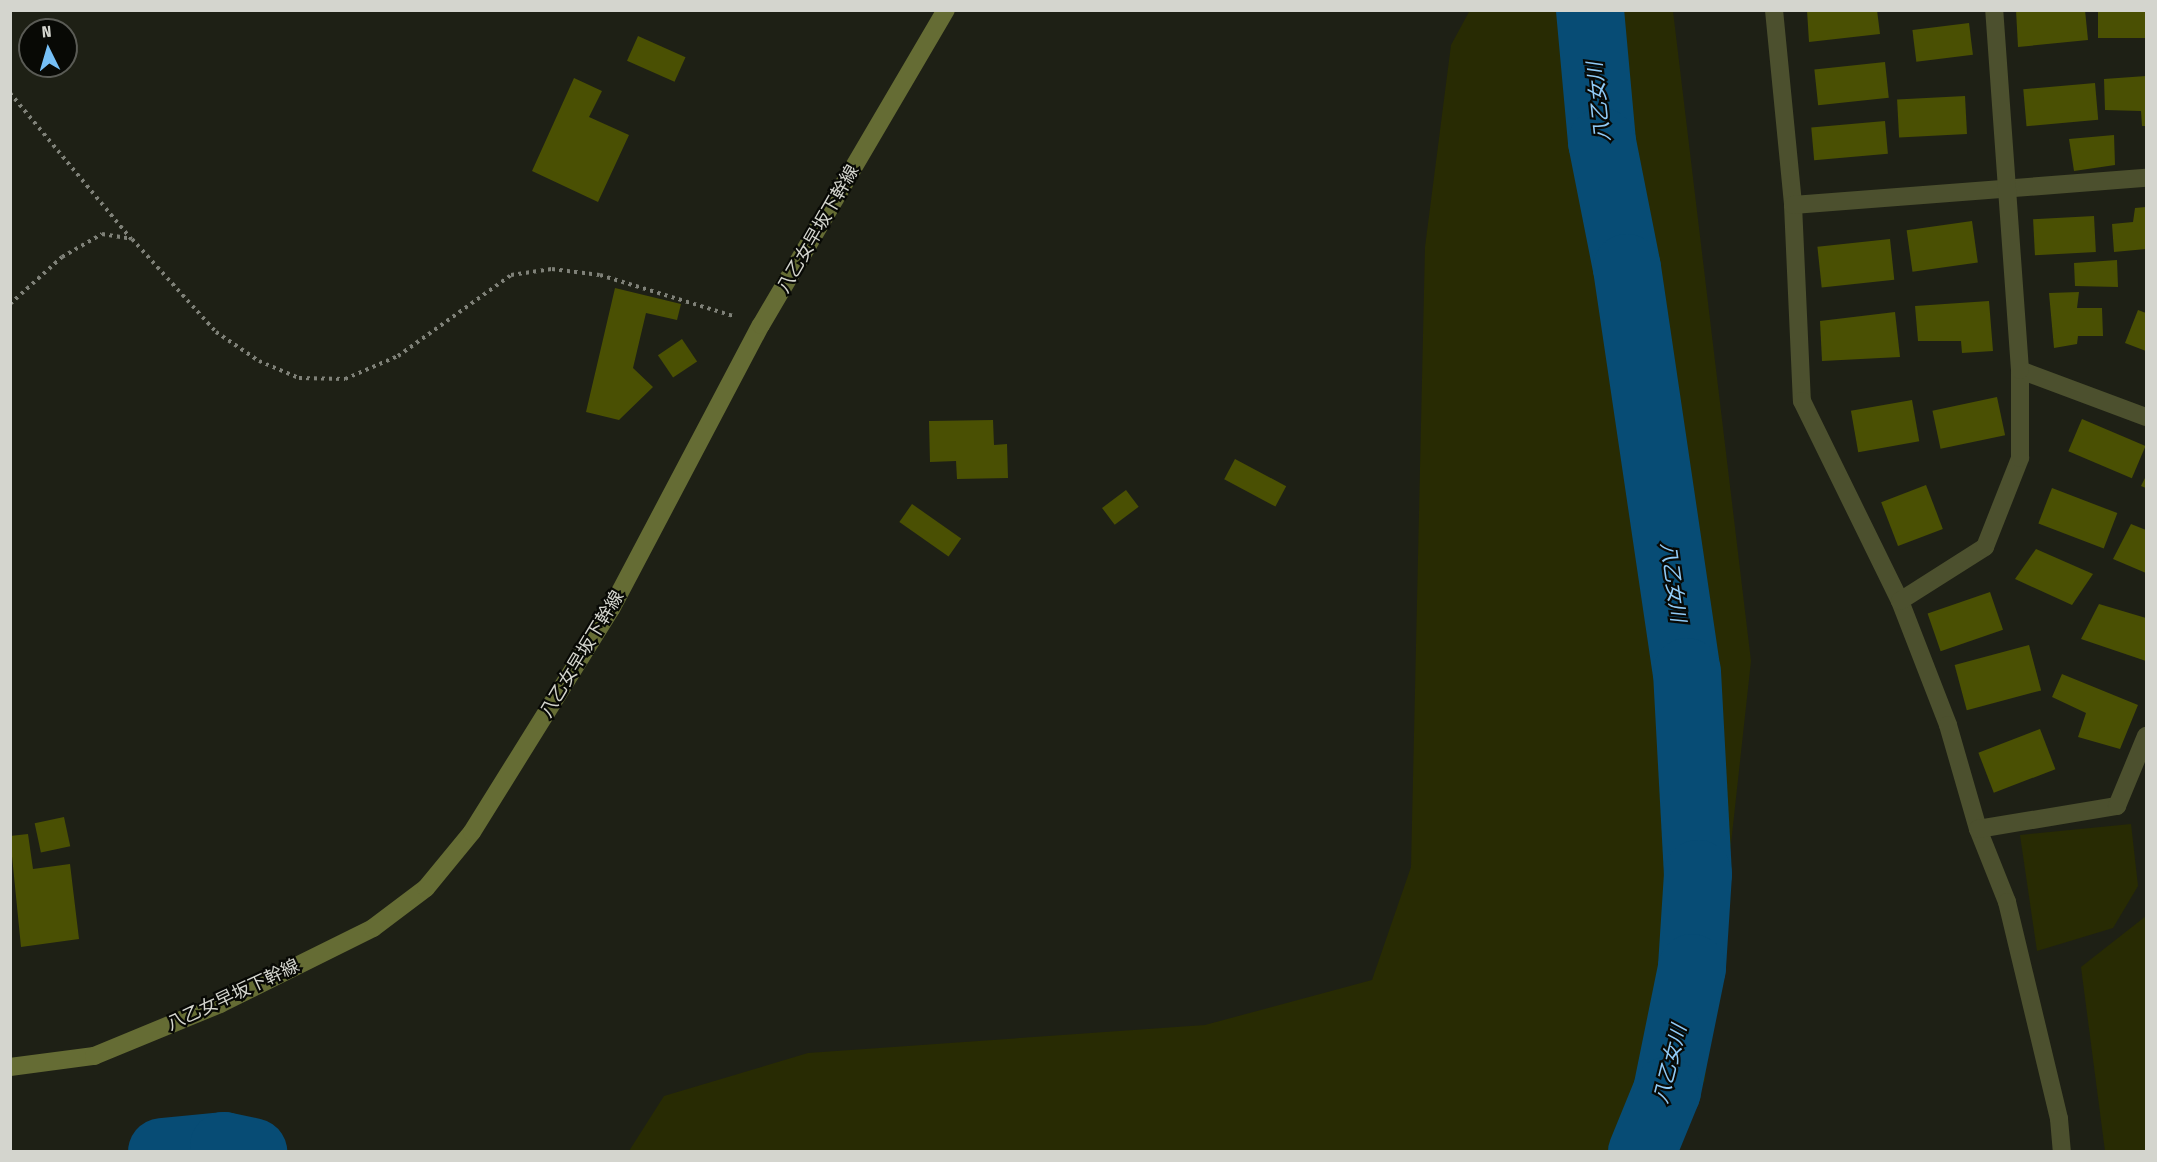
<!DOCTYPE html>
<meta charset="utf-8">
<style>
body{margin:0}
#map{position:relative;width:2157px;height:1162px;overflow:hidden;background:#1e2015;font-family:"Fira Sans Condensed","Noto Sans JP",sans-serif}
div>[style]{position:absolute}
.green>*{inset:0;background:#282b03}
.river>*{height:68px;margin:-34px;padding:0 34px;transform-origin:34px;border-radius:34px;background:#074c75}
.building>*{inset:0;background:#4a5003;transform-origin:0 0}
.path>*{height:4px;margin-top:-2px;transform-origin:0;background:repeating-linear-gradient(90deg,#7f8178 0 3px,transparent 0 7.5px)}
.street>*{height:18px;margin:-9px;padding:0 9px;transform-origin:9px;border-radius:9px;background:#4c502e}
.secondary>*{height:18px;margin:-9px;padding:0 9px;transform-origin:9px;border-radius:9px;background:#656c34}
span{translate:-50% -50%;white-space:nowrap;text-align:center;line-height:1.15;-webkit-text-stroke:4.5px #080905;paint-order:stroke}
.street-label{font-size:18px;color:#d4d5ce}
.water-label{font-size:20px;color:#91cbf7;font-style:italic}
.frame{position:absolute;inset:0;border:12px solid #d4d5ce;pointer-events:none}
.north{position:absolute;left:18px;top:18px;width:60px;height:60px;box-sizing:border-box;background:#080905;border:2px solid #5a5b55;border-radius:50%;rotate:355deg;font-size:16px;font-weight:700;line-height:24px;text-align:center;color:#d4d5ce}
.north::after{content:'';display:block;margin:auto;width:21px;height:27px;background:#76c0f7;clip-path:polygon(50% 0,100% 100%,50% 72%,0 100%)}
</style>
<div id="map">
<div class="green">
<div style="clip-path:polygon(1470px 10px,1673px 11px,1751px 661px,1705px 1081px,1632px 1151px,629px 1151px,664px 1096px,808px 1053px,1205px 1025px,1372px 980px,1411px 867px,1425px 247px,1451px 45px)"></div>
<div style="clip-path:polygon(2131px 824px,2138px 886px,2113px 928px,2037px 951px,2020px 835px)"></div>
<div style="clip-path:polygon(2146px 916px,2146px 1151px,2105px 1151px,2081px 967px)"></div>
</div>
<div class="river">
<div style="left:1590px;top:10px;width:133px;rotate:84.8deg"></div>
<div style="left:1602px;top:142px;width:128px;rotate:78.8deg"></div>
<div style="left:1627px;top:268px;width:408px;rotate:81.6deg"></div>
<div style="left:1687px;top:672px;width:202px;rotate:86.9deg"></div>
<div style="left:1698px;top:874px;width:94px;rotate:93.7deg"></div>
<div style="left:1692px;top:968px;width:126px;rotate:101.5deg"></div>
<div style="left:1667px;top:1091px;width:66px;rotate:112.3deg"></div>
<div style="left:162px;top:1152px;width:62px;rotate:-5.5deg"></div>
<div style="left:224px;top:1146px;width:30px;rotate:12deg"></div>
</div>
<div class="building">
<div style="clip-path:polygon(1807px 10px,1877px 10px,1880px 34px,1809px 42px)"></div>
<div style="clip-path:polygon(2016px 10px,2085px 10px,2088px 40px,2018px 47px)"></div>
<div style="left:2098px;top:10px;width:48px;height:28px"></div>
<div style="left:1969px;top:23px;width:32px;height:57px;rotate:83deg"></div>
<div style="left:638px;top:36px;width:52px;height:27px;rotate:24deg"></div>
<div style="left:1885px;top:62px;width:36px;height:71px;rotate:84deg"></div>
<div style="clip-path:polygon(2146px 76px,2146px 126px,2142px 126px,2141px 111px,2105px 110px,2104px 79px)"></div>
<div style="clip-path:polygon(574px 78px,602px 91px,589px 117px,629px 135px,598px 202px,532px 171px)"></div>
<div style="left:2095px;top:83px;width:37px;height:72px;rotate:85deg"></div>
<div style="left:1965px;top:96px;width:38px;height:68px;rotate:87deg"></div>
<div style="left:1885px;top:121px;width:33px;height:74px;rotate:85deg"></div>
<div style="clip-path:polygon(2114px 135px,2115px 165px,2074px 171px,2069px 139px)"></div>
<div style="clip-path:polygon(2146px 207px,2146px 249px,2114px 252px,2112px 224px,2133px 222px,2135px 208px)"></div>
<div style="left:2094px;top:216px;width:36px;height:61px;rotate:87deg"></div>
<div style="left:1972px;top:221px;width:42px;height:66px;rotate:82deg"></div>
<div style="left:1890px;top:239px;width:41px;height:73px;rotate:84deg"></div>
<div style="clip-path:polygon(2117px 260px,2118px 287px,2075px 286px,2074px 263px)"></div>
<div style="clip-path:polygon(615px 288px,681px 304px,677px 320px,646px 313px,633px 368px,653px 387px,619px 420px,586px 412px)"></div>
<div style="clip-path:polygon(2079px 292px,2077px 308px,2102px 308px,2103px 336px,2078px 336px,2077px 344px,2054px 348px,2049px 293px)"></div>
<div style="clip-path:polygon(1989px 301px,1993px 351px,1962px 353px,1961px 341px,1918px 341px,1915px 306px)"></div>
<div style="clip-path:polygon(2138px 310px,2146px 313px,2146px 351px,2125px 343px)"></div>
<div style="clip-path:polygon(1895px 312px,1900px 357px,1822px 361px,1820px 321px)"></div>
<div style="left:682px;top:339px;width:27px;height:29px;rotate:56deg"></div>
<div style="left:1997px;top:397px;width:39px;height:66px;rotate:78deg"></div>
<div style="left:1912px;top:400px;width:42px;height:62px;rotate:80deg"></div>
<div style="left:2082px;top:419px;width:69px;height:35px;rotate:23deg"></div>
<div style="clip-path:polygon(993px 420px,994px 445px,1007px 444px,1008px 478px,957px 479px,956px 461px,930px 462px,929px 421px)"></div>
<div style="left:1235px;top:459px;width:58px;height:23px;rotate:28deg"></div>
<div style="clip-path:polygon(2146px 476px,2146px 488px,2141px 486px)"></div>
<div style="left:1926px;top:485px;width:47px;height:48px;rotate:69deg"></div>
<div style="left:2052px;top:488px;width:70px;height:38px;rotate:21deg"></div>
<div style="left:1126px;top:490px;width:21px;height:30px;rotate:53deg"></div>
<div style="left:912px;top:504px;width:60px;height:22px;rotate:35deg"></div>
<div style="clip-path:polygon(2131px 524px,2146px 530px,2146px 573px,2113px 559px)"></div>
<div style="clip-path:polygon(2036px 549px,2093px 574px,2072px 605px,2015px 579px)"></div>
<div style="left:1990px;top:592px;width:40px;height:66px;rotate:71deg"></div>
<div style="clip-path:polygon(2099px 604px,2146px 618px,2146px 661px,2081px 639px)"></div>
<div style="left:2029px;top:645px;width:47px;height:77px;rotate:75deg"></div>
<div style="clip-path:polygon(2062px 674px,2138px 705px,2120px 749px,2078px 737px,2086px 713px,2052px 697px)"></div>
<div style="left:2040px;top:729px;width:43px;height:66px;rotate:69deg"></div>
<div style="left:64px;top:817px;width:30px;height:30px;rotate:78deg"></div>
<div style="clip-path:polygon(28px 834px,33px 869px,70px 864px,79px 939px,21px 947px,10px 836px)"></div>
</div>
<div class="path">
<div style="left:10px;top:93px;width:190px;rotate:50.3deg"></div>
<div style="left:10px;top:304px;width:70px;rotate:-42.1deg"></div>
<div style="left:62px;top:257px;width:46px;rotate:-29.9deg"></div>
<div style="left:102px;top:234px;width:30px;rotate:9deg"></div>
<div style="left:132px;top:239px;width:125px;rotate:47.9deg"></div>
<div style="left:216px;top:332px;width:52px;rotate:34deg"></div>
<div style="left:259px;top:361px;width:43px;rotate:23deg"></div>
<div style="left:299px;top:378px;width:46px;rotate:1.2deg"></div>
<div style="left:345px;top:379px;width:58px;rotate:-23.5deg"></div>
<div style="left:398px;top:356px;width:139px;rotate:-35.6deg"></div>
<div style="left:511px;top:275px;width:41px;rotate:-8.3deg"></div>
<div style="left:552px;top:269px;width:48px;rotate:7.1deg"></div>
<div style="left:600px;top:275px;width:139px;rotate:17.1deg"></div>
</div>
<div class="street">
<div style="left:1774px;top:10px;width:196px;rotate:84.4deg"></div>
<div style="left:1793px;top:205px;width:196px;rotate:87.4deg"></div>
<div style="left:1802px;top:401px;width:223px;rotate:63.9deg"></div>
<div style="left:1900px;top:601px;width:133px;rotate:68.8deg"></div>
<div style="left:1948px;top:725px;width:108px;rotate:73.9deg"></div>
<div style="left:1978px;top:829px;width:79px;rotate:68.3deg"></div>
<div style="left:2007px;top:902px;width:223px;rotate:76.5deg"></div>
<div style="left:2059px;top:1119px;width:33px;rotate:85deg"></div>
<div style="left:1793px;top:205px;width:354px;rotate:-4.4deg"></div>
<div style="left:2020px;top:370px;width:134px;rotate:20.5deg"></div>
<div style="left:1900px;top:601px;width:101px;rotate:-32.4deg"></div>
<div style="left:1985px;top:547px;width:96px;rotate:-68.5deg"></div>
<div style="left:2020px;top:458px;width:88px;rotate:-90deg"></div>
<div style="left:2020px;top:370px;width:361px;rotate:-94.1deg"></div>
<div style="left:1978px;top:829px;width:141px;rotate:-9.4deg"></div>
<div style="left:2117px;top:806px;width:76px;rotate:-67.5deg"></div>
</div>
<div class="secondary">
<div style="left:10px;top:1067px;width:85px;rotate:-7.5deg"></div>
<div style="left:94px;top:1056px;width:136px;rotate:-22.4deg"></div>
<div style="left:220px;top:1004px;width:171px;rotate:-26.4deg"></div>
<div style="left:373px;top:928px;width:66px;rotate:-37deg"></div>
<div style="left:426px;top:888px;width:72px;rotate:-50.6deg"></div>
<div style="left:472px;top:832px;width:263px;rotate:-58.1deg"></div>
<div style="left:611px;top:609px;width:321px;rotate:-62.2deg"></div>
<div style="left:761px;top:325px;width:365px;rotate:-59.6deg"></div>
</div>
<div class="street-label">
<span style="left:818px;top:229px;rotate:-60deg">八乙女早坂下幹線</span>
<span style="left:582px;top:654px;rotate:-59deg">八乙女早坂下幹線</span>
<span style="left:233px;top:995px;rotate:-25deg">八乙女早坂下幹線</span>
</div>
<div class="water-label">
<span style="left:1599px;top:102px;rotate:-96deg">八乙女川</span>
<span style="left:1673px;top:582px;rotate:82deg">八乙女川</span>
<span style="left:1670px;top:1064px;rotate:-76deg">八乙女川</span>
</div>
<div class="frame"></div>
<div class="north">N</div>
</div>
